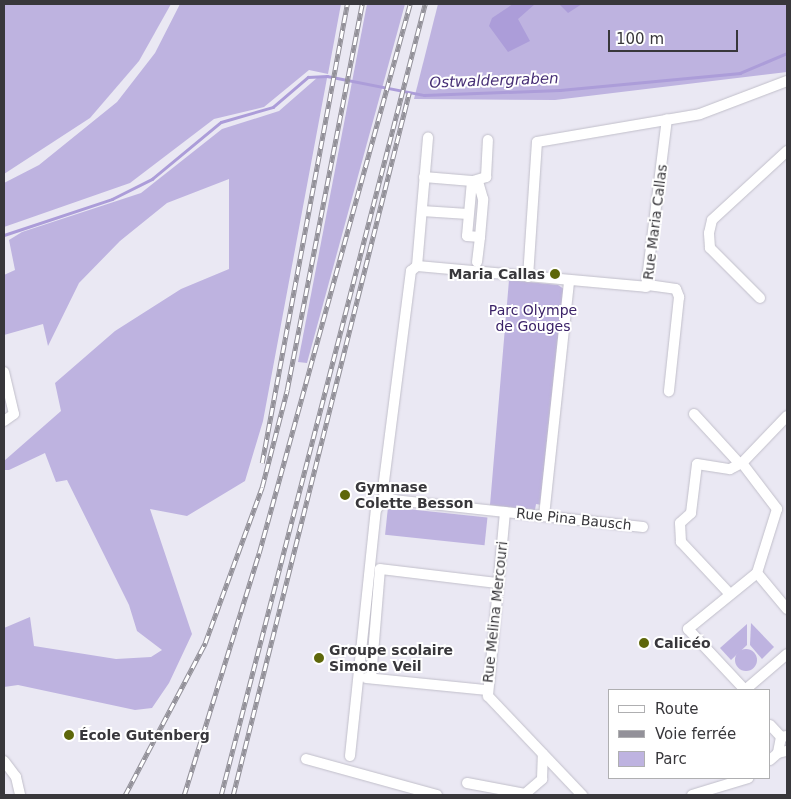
<!DOCTYPE html>
<meta charset="utf-8">
<style>
body{margin:0}
#map{position:relative;width:791px;height:799px;overflow:hidden;background:#eae8f3;font-family:"DejaVu Sans",sans-serif}
div>[style]{position:absolute}
.green>*{inset:0;background:#beb3e0;transform-origin:0 0}
.round{border-radius:50%}
.water>*{inset:0;background:#ac9dd9}
.stream>*{height:2.5px;margin:-1.25px;padding:0 1.25px;transform-origin:1.25px;border-radius:1.25px;background:#ac9dd9}
.roads{filter:drop-shadow(0 0 1px #c1bfca) drop-shadow(0 0 1px #c1bfca)}
.minor>*{height:10px;margin:-5px;padding:0 5px;transform-origin:5px;border-radius:5px;background:#fff}
.rail>*{height:4.5px;margin-top:-2.25px;transform-origin:0;background:repeating-linear-gradient(90deg,#fff 0 8px,#939199 0 16px);box-sizing:border-box;border-block:1px solid #939199}
.dots>*{width:14px;height:14px;translate:-50% -50%;box-sizing:border-box;border:2px solid #fff;border-radius:50%}
span{translate:-50% -50%;white-space:nowrap;text-align:center;line-height:1.15;-webkit-text-stroke:4px #fff;paint-order:stroke}
.street-label{font-size:14px;color:#38373b}
.poi-label{font-size:14px;color:#38373b;font-weight:700}
.right{translate:-100% -50%;text-align:right}
.left{translate:0 -50%;text-align:left}
.park-label{font-size:14px;color:#3b2268}
.water-label{font-size:15px;color:#472f76;font-style:italic}
.frame{position:absolute;inset:0;border:5px solid #38373b;pointer-events:none}
.legend{position:absolute;left:608px;top:689px;width:162px;height:90px;box-sizing:border-box;background:#fff;border:1px solid #afafb1;margin:0;padding:6px 9px;list-style:none;font-size:15px;color:#38373b}
.legend li{display:flex;align-items:center;gap:10px;height:25px}
.legend b{width:25px;border:1px solid #afafb1}
.scale{position:absolute;left:608px;top:30px;width:130px;height:22px;box-sizing:border-box;border:2px solid #38373b;border-top:0;padding-left:6px;font-size:15px;line-height:18px;white-space:nowrap;color:#38373b;-webkit-text-stroke:4px #fff;paint-order:stroke}
</style>
<div id="map">
<div class="green">
<div style="clip-path:polygon(4px 4px,171px 4px,139px 61px,90px 118px,4px 174px)"></div>
<div style="clip-path:polygon(180px 4px,341px 4px,328px 74px,309px 70px,264px 107px,214px 119px,130px 183px,4px 227px,4px 183px,39px 165px,117px 102px,155px 53px)"></div>
<div style="clip-path:polygon(367px 4px,405px 4px,307px 363px,298px 362px)"></div>
<div style="clip-path:polygon(438px 4px,787px 4px,787px 72px,555px 100px,414px 99px)"></div>
<div style="clip-path:polygon(318px 77px,327px 78px,263px 421px,245px 481px,187px 516px,150px 509px,192px 634px,169px 683px,152px 708px,135px 710px,18px 685px,4px 687px,4px 628px,30px 617px,34px 646px,116px 659px,151px 657px,162px 650px,137px 631px,129px 605px,67px 480px,56px 482px,45px 453px,9px 470px,4px 470px,4px 461px,61px 411px,55px 383px,115px 331px,181px 289px,229px 269px,229px 179px,167px 203px,120px 241px,79px 283px,48px 346px,43px 324px,4px 335px,4px 275px,15px 270px,9px 240px,22px 232px,141px 193px,222px 129px,279px 111px)"></div>
<div style="clip-path:polygon(509px 280px,558px 285px,564px 289px,542px 505px,536px 504px,535px 510px,490px 505px)"></div>
<div style="left:388px;top:507px;width:100px;height:28px;rotate:6deg"></div>
<div style="clip-path:polygon(751px 623px,774px 647px,762px 659px,750px 645px)"></div>
<div style="clip-path:polygon(747px 624px,747px 645px,731px 660px,720px 648px)"></div>
<div class="round" style="left:735px;top:649px;width:22px;height:22px"></div>
</div>
<div class="water">
<div style="clip-path:polygon(513px 4px,535px 4px,518px 19px,530px 41px,508px 52px,489px 26px,492px 18px)"></div>
<div style="clip-path:polygon(559px 4px,582px 4px,568px 13px)"></div>
</div>
<div class="stream">
<div style="left:4px;top:235px;width:114px;rotate:-18.4deg"></div>
<div style="left:112px;top:199px;width:45px;rotate:-26.6deg"></div>
<div style="left:152px;top:179px;width:89px;rotate:-39.6deg"></div>
<div style="left:221px;top:122px;width:54px;rotate:-16.1deg"></div>
<div style="left:273px;top:107px;width:46px;rotate:-40.6deg"></div>
<div style="left:308px;top:77px;width:19px;rotate:-3deg"></div>
<div style="left:327px;top:76px;width:99px;rotate:11.1deg"></div>
<div style="left:424px;top:95px;width:136px;rotate:-2.1deg"></div>
<div style="left:560px;top:90px;width:181px;rotate:-5.4deg"></div>
<div style="left:740px;top:73px;width:51px;rotate:-23.1deg"></div>
</div>
<div class="roads">
<div class="minor">
<div style="left:424px;top:177px;width:48px;rotate:4.8deg"></div>
<div style="left:472px;top:181px;width:55px;rotate:95.2deg"></div>
<div style="left:467px;top:236px;width:13px;rotate:4deg"></div>
<div style="left:480px;top:237px;width:38px;rotate:-85deg"></div>
<div style="left:483px;top:199px;width:19px;rotate:-106deg"></div>
<div style="left:473px;top:181px;width:14px;rotate:-17deg"></div>
<div style="left:486px;top:177px;width:37px;rotate:-87deg"></div>
<div style="left:422px;top:211px;width:46px;rotate:3.7deg"></div>
<div style="left:477px;top:262px;width:25px;rotate:-83deg"></div>
<div style="left:417px;top:266px;width:129px;rotate:-85.1deg"></div>
<div style="left:528px;top:277px;width:135px;rotate:-86.2deg"></div>
<div style="left:537px;top:142px;width:165px;rotate:-9.7deg"></div>
<div style="left:700px;top:114px;width:93px;rotate:-20.8deg"></div>
<div style="left:648px;top:285px;width:28px;rotate:8deg"></div>
<div style="left:676px;top:289px;width:9px;rotate:69deg"></div>
<div style="left:679px;top:297px;width:95px;rotate:96.1deg"></div>
<div style="left:760px;top:298px;width:71px;rotate:-135deg"></div>
<div style="left:710px;top:248px;width:15px;rotate:-94deg"></div>
<div style="left:709px;top:233px;width:13px;rotate:-77deg"></div>
<div style="left:712px;top:220px;width:102px;rotate:-42.6deg"></div>
<div style="left:4px;top:372px;width:43px;rotate:76.6deg"></div>
<div style="left:14px;top:414px;width:12px;rotate:145deg"></div>
<div style="left:694px;top:414px;width:65px;rotate:47.5deg"></div>
<div style="left:787px;top:416px;width:65px;rotate:133.8deg"></div>
<div style="left:742px;top:463px;width:58px;rotate:52.7deg"></div>
<div style="left:777px;top:509px;width:67px;rotate:107.4deg"></div>
<div style="left:757px;top:573px;width:47px;rotate:50.2deg"></div>
<div style="left:505px;top:512px;width:185px;rotate:95.3deg"></div>
<div style="left:488px;top:696px;width:137px;rotate:46.5deg"></div>
<div style="left:544px;top:516px;width:236px;rotate:-83.9deg"></div>
<div style="left:643px;top:527px;width:249px;rotate:-173.8deg"></div>
<div style="left:395px;top:500px;width:10px;rotate:-163deg"></div>
<div style="left:385px;top:497px;width:8px;rotate:-104deg"></div>
<div style="left:383px;top:489px;width:220px;rotate:-82.7deg"></div>
<div style="left:411px;top:271px;width:8px;rotate:-40deg"></div>
<div style="left:417px;top:266px;width:230px;rotate:5.2deg"></div>
<div style="left:646px;top:287px;width:169px;rotate:-82.9deg"></div>
<div style="left:757px;top:573px;width:89px;rotate:140.9deg"></div>
<div style="left:688px;top:629px;width:83px;rotate:46.9deg"></div>
<div style="left:745px;top:690px;width:55px;rotate:-40.6deg"></div>
<div style="left:728px;top:592px;width:69px;rotate:-133.2deg"></div>
<div style="left:681px;top:542px;width:19px;rotate:-93deg"></div>
<div style="left:680px;top:523px;width:15px;rotate:-42deg"></div>
<div style="left:691px;top:513px;width:49px;rotate:-83deg"></div>
<div style="left:697px;top:464px;width:33px;rotate:9deg"></div>
<div style="left:730px;top:469px;width:13px;rotate:-27deg"></div>
<div style="left:366px;top:678px;width:122px;rotate:5.7deg"></div>
<div style="left:371px;top:678px;width:109px;rotate:-85.3deg"></div>
<div style="left:380px;top:569px;width:119px;rotate:6.8deg"></div>
<div style="left:770px;top:725px;width:16px;rotate:47deg"></div>
<div style="left:787px;top:736px;width:6px;rotate:171deg"></div>
<div style="left:781px;top:737px;width:16px;rotate:101deg"></div>
<div style="left:778px;top:753px;width:9px;rotate:-13deg"></div>
<div style="left:350px;top:756px;width:247px;rotate:-84deg"></div>
<div style="left:376px;top:510px;width:16px;rotate:-55deg"></div>
<div style="left:306px;top:759px;width:136px;rotate:15.4deg"></div>
<div style="left:770px;top:760px;width:11px;rotate:-41deg"></div>
<div style="left:4px;top:761px;width:20px;rotate:53deg"></div>
<div style="left:16px;top:777px;width:18px;rotate:77deg"></div>
<div style="left:467px;top:783px;width:59px;rotate:10.7deg"></div>
<div style="left:525px;top:794px;width:23px;rotate:-41deg"></div>
<div style="left:542px;top:779px;width:25px;rotate:-88deg"></div>
<div style="left:692px;top:795px;width:59px;rotate:-16.9deg"></div>
</div>
</div>
<div class="rail">
<div style="left:262px;top:463px;width:467px;rotate:-79.5deg"></div>
<div style="left:125px;top:795px;width:172px;rotate:-62.2deg"></div>
<div style="left:205px;top:643px;width:166px;rotate:-69.9deg"></div>
<div style="left:262px;top:487px;width:100px;rotate:-75.5deg"></div>
<div style="left:287px;top:390px;width:393px;rotate:-79deg"></div>
<div style="left:184px;top:795px;width:253px;rotate:-72.8deg"></div>
<div style="left:259px;top:553px;width:569px;rotate:-74.62deg"></div>
<div style="left:221px;top:795px;width:817px;rotate:-75.54deg"></div>
<div style="left:233px;top:795px;width:724px;rotate:-75.93deg"></div>
</div>
<div class="dots">
<div style="left:555px;top:274px;background:#5e670a"></div>
<div style="left:345px;top:495px;background:#5e670a"></div>
<div style="left:644px;top:643px;background:#5e670a"></div>
<div style="left:319px;top:658px;background:#5e670a"></div>
<div style="left:69px;top:735px;background:#5e670a"></div>
</div>
<div class="street-label">
<span style="left:655px;top:222px;rotate:-83deg">Rue Maria Callas</span>
<span style="left:574px;top:519px;rotate:6deg">Rue Pina Bausch</span>
<span style="left:495px;top:612px;rotate:-84deg">Rue Melina Mercouri</span>
</div>
<div class="poi-label">
<span class="right" style="left:545px;top:274px">Maria Callas</span>
<span class="left" style="left:355px;top:495px">Gymnase<br>Colette Besson</span>
<span class="left" style="left:654px;top:643px">Calicéo</span>
<span class="left" style="left:329px;top:658px">Groupe scolaire<br>Simone Veil</span>
<span class="left" style="left:79px;top:735px">École Gutenberg</span>
</div>
<div class="park-label">
<span style="left:533px;top:318px">Parc Olympe<br>de Gouges</span>
</div>
<div class="water-label">
<span style="left:494px;top:81px;rotate:-2deg">Ostwaldergraben</span>
</div>
<div class="frame"></div>
<ul class="legend">
<li><b style="height:6px;background:#fff"></b>Route</li>
<li><b style="height:6px;background:#939199"></b>Voie ferrée</li>
<li><b style="height:14px;background:#beb3e0"></b>Parc</li>
</ul>
<div class="scale">100 m</div>
</div>
